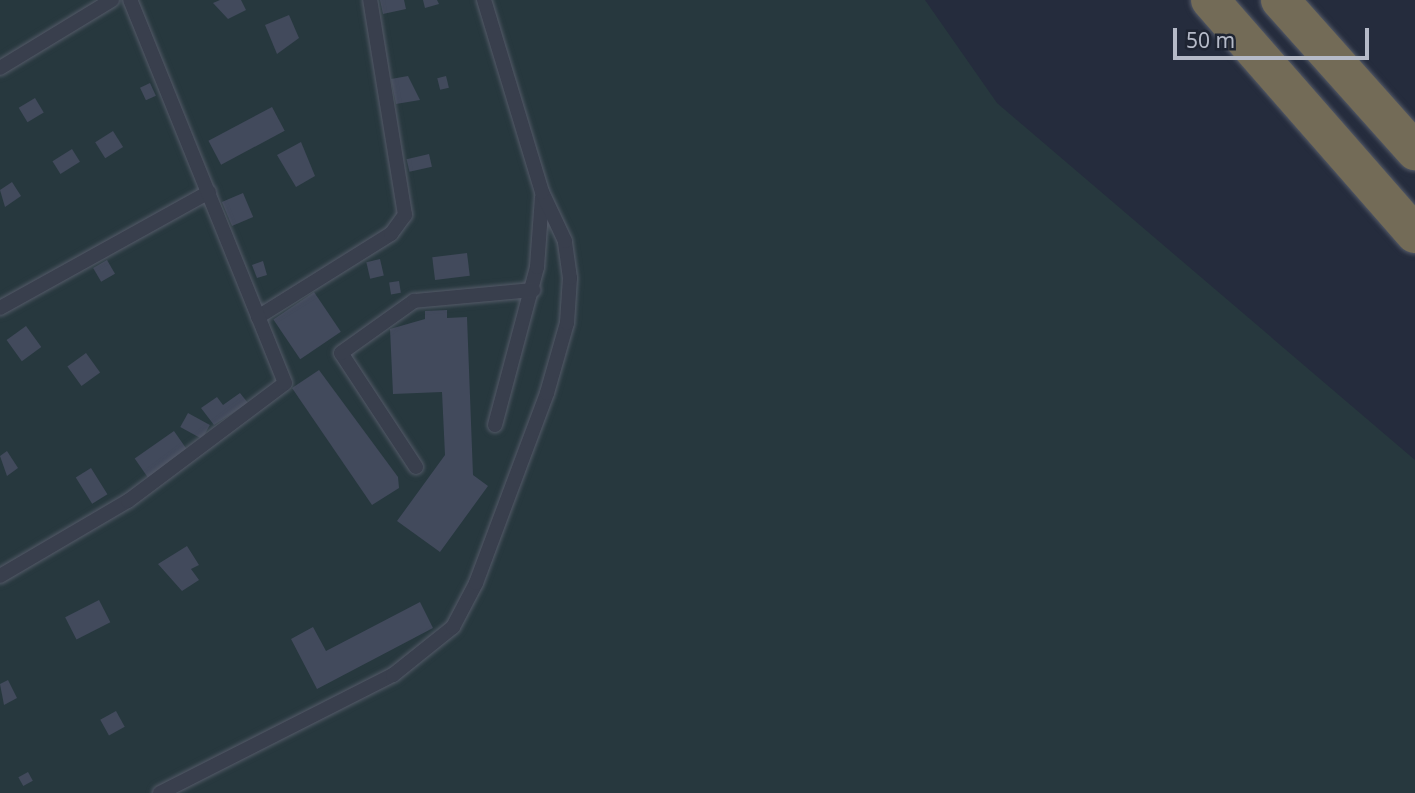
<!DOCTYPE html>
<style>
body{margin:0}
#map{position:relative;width:1415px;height:793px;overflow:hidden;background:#252c3d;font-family:"Noto Sans",sans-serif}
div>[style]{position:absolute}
.green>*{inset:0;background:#27383e}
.building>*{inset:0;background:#424a5c;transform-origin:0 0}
.roads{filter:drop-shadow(0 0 2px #545a68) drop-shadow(0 0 2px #545a68)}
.lane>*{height:14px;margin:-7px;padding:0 7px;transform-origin:7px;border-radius:7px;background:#393f4d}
.highway>*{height:38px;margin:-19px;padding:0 19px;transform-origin:19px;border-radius:19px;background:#736b57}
span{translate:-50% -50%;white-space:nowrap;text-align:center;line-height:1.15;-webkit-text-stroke:5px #1e2432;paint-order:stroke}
.scale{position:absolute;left:1173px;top:28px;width:196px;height:32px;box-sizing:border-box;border:4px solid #b5bac8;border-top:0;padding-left:9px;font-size:21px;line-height:24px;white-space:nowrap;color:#b5bac8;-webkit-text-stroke:5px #1e2432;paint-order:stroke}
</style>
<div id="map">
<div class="green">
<div style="clip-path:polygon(0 0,925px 0,997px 103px,1415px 460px,1415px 793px,0 793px)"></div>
</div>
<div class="building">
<div style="clip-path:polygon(220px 0,241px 0,246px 10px,228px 19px,213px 3px)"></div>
<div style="clip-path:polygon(380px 0,404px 0,406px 9px,383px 14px)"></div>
<div style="clip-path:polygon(423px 0,437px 0,439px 4px,425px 8px)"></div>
<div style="clip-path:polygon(289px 15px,299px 38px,277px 54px,265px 25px)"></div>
<div style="clip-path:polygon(408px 76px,420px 100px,396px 104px,391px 79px)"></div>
<div style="left:446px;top:76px;width:12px;height:9px;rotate:76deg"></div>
<div style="left:150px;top:83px;width:14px;height:11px;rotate:65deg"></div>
<div style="left:35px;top:98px;width:17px;height:19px;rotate:59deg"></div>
<div style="left:272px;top:107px;width:27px;height:72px;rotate:62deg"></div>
<div style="left:113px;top:131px;width:19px;height:21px;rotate:58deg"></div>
<div style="clip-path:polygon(301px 142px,315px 176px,296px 187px,277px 155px)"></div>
<div style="left:72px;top:149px;width:15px;height:23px;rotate:58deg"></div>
<div style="left:429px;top:154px;width:13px;height:23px;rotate:77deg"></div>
<div style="clip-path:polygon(12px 182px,21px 196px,5px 207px,0 190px)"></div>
<div style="left:243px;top:193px;width:26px;height:23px;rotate:67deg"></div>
<div style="left:467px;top:253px;width:23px;height:35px;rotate:83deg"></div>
<div style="left:380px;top:259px;width:17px;height:14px;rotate:77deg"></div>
<div style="left:107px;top:260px;width:16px;height:16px;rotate:60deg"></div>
<div style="clip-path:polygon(263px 261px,267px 275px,257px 278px,252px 265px)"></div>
<div style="left:399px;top:281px;width:12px;height:10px;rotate:81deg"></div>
<div style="left:314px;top:292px;width:48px;height:49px;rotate:56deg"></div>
<div style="clip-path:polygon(447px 310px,447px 318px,467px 317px,473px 475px,488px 486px,440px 552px,397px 521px,445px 455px,442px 392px,393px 394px,390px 329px,425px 319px,425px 311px)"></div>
<div style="left:26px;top:326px;width:26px;height:24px;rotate:54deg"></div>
<div style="left:86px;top:353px;width:24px;height:23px;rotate:54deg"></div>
<div style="clip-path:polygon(319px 370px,398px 477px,399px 488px,372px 505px,292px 388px)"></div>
<div style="clip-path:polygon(240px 393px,248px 403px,214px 425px,201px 408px,217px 397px,223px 405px)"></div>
<div style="left:188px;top:413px;width:25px;height:16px;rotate:29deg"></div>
<div style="left:174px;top:431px;width:24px;height:48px;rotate:55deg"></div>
<div style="clip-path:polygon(7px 451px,18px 468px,7px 476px,0 456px)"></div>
<div style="left:91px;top:468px;width:31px;height:18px;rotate:58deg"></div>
<div style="clip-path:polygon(187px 546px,199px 565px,191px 569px,199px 580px,182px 591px,158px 564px)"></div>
<div style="left:99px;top:600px;width:25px;height:38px;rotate:63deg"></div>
<div style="clip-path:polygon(420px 602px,433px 628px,317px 689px,291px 639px,313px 627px,326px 651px)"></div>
<div style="clip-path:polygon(8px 680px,17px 698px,4px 705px,0 684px)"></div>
<div style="left:116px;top:711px;width:18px;height:18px;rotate:61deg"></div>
<div style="left:28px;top:772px;width:10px;height:11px;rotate:61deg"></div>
</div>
<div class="roads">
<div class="lane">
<div style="left:0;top:68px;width:131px;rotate:-31.3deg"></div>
<div style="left:0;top:308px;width:239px;rotate:-29deg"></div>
<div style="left:258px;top:317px;width:157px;rotate:-32deg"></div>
<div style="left:391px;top:234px;width:24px;rotate:-54deg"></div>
<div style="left:405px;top:215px;width:218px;rotate:-99.2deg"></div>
<div style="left:495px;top:425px;width:163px;rotate:-75.1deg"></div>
<div style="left:537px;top:267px;width:70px;rotate:-85.9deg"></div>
<div style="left:416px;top:467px;width:136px;rotate:-123.3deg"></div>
<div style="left:341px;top:353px;width:90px;rotate:-35.5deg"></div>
<div style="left:414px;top:301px;width:120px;rotate:-5.3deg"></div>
<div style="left:0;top:576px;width:148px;rotate:-30.4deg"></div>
<div style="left:128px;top:501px;width:196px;rotate:-36.9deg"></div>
<div style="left:285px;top:383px;width:413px;rotate:-112deg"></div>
<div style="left:160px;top:793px;width:261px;rotate:-26.9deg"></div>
<div style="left:393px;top:675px;width:77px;rotate:-38.7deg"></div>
<div style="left:453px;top:627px;width:50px;rotate:-62.4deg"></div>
<div style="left:476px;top:583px;width:203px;rotate:-69.5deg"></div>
<div style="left:547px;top:393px;width:73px;rotate:-74.1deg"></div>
<div style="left:567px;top:323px;width:45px;rotate:-86.2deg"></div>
<div style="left:570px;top:278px;width:37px;rotate:-98deg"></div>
<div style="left:565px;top:241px;width:54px;rotate:-115.1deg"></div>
<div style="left:542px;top:192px;width:201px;rotate:-106.8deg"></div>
</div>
<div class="highway">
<div style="left:1210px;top:0;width:311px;rotate:48.8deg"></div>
<div style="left:1280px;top:0;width:203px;rotate:48.2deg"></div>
</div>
</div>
<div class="scale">50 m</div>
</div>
